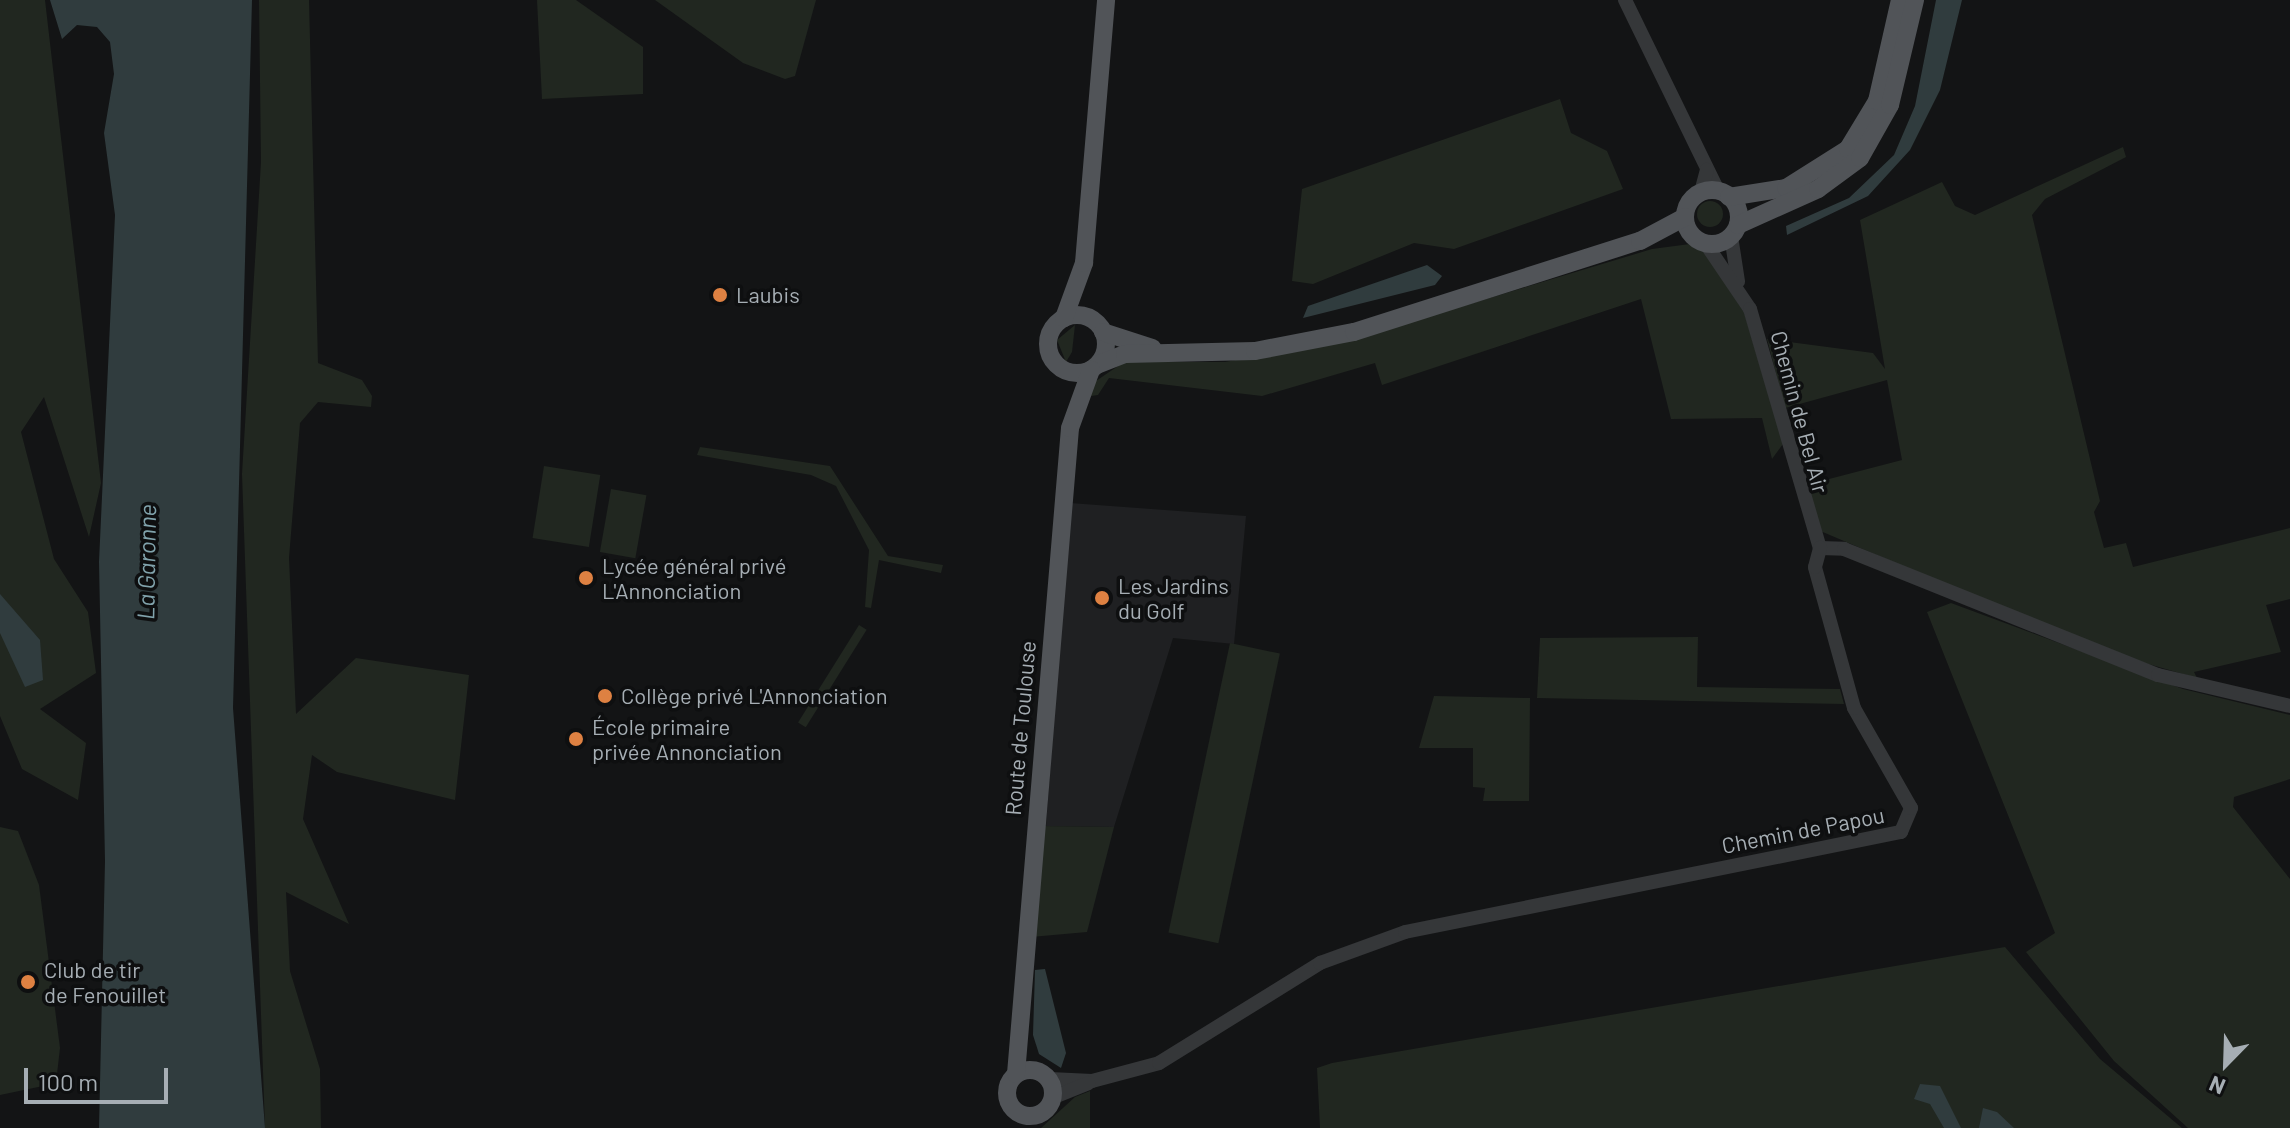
<!DOCTYPE html>
<meta charset="utf-8">
<style>
body{margin:0}
#map{position:relative;width:2290px;height:1128px;overflow:hidden;background:#131415;font-family:Barlow,sans-serif}
div>[style]{position:absolute}
.built>*{inset:0;background:#1f2022}
.green>*{inset:0;background:#212720;transform-origin:0 0}
.round{border-radius:50%}
.water>*{inset:0;background:#303c3e}
.minor>*{height:14px;margin:-7px;padding:0 7px;transform-origin:7px;border-radius:7px;background:#353739}
.major>*{height:18px;margin:-9px;padding:0 9px;transform-origin:9px;border-radius:9px;background:#515458}
.major>.ring{margin:-9px;padding:0;box-sizing:content-box;background:none;border:18px solid #515458;border-radius:50%}
.dots>*{width:22px;height:22px;translate:-50% -50%;box-sizing:border-box;border:4px solid #0e0f10;border-radius:50%}
span{translate:-50% -50%;white-space:nowrap;text-align:center;line-height:1.15;-webkit-text-stroke:7px #0e0f10;paint-order:stroke}
.poi-label{font-size:22px;color:#a6aeb4}
.left{translate:0 -50%;text-align:left}
.street-label{font-size:22px;color:#a6aeb4}
.water-label{font-size:24px;color:#81a3ac;font-style:italic}
.north{position:absolute;left:2186px;top:1024px;width:80px;height:80px;-webkit-text-stroke:6px #0e0f10;paint-order:stroke;rotate:203deg;font-size:22px;font-weight:700;line-height:32px;text-align:center;color:#a6aeb4}
.north::after{content:'';display:block;margin:auto;width:28px;height:36px;background:#a6aeb4;clip-path:polygon(50% 0,100% 100%,50% 72%,0 100%)}
.scale{position:absolute;left:24px;top:1068px;width:144px;height:36px;box-sizing:border-box;border:4px solid #a6aeb4;border-top:0;padding-left:10px;font-size:24px;line-height:28px;white-space:nowrap;color:#a6aeb4;-webkit-text-stroke:6px #0e0f10;paint-order:stroke}
</style>
<div id="map">
<div class="built">
<div style="clip-path:polygon(1070px 503px,1246px 516px,1234px 644px,1173px 638px,1114px 827px,1046px 826px)"></div>
</div>
<div class="green">
<div style="clip-path:polygon(0 0,45px 0,101px 483px,89px 537px,44px 397px,21px 432px,54px 559px,88px 612px,96px 673px,40px 709px,86px 743px,78px 800px,22px 769px,0 716px)"></div>
<div style="clip-path:polygon(259px 0,309px 0,318px 363px,362px 380px,372px 396px,371px 407px,318px 402px,300px 423px,289px 558px,296px 714px,356px 658px,469px 675px,455px 800px,337px 772px,312px 755px,303px 819px,349px 924px,286px 892px,290px 971px,320px 1069px,321px 1128px,265px 1128px,242px 474px,261px 162px)"></div>
<div style="clip-path:polygon(537px 0,576px 0,643px 47px,643px 94px,542px 99px)"></div>
<div style="clip-path:polygon(655px 0,816px 0,795px 76px,785px 79px,743px 63px)"></div>
<div style="clip-path:polygon(1560px 99px,1571px 133px,1607px 151px,1623px 189px,1454px 249px,1414px 243px,1313px 284px,1292px 281px,1302px 189px)"></div>
<div style="clip-path:polygon(2123px 147px,2126px 157px,2045px 199px,2032px 215px,2100px 501px,2094px 512px,2104px 548px,2126px 543px,2133px 567px,2290px 528px,2290px 599px,2266px 605px,2281px 652px,2194px 672px,2197px 678px,2103px 651px,1818px 530px,1806px 485px,1902px 460px,1887px 380px,1785px 408px,1767px 339px,1873px 353px,1885px 369px,1860px 220px,1942px 182px,1955px 206px,1975px 215px)"></div>
<div class="round" style="left:1697px;top:201px;width:26px;height:26px"></div>
<div style="clip-path:polygon(1690px 244px,1704px 251px,1744px 312px,1783px 444px,1772px 459px,1762px 418px,1671px 419px,1641px 299px,1382px 385px,1375px 363px,1262px 396px,1109px 378px,1098px 395px,1084px 397px,1090px 385px,1124px 362px,1225px 362px,1367px 335px,1652px 249px)"></div>
<div style="clip-path:polygon(1075px 325px,1072px 352px,1066px 362px,1057px 340px)"></div>
<div style="clip-path:polygon(700px 447px,830px 466px,888px 556px,943px 565px,941px 573px,879px 560px,871px 608px,865px 607px,869px 550px,836px 486px,811px 475px,697px 455px)"></div>
<div style="left:544px;top:466px;width:57px;height:73px;rotate:9deg"></div>
<div style="left:611px;top:489px;width:36px;height:64px;rotate:10deg"></div>
<div style="clip-path:polygon(1951px 603px,2183px 689px,2290px 715px,2290px 779px,2234px 797px,2233px 807px,2290px 879px,2290px 1128px,2188px 1128px,2114px 1061px,2026px 952px,2055px 933px,1927px 612px)"></div>
<div style="left:859px;top:625px;width:9px;height:115px;rotate:32deg"></div>
<div style="clip-path:polygon(1698px 637px,1697px 687px,1840px 689px,1844px 704px,1537px 698px,1540px 638px)"></div>
<div style="left:1230px;top:643px;width:51px;height:296px;rotate:12deg"></div>
<div style="clip-path:polygon(1434px 696px,1530px 698px,1529px 801px,1483px 801px,1485px 788px,1473px 787px,1473px 748px,1419px 748px)"></div>
<div style="clip-path:polygon(1041px 826px,1114px 827px,1087px 932px,1031px 937px)"></div>
<div style="clip-path:polygon(0 827px,18px 831px,39px 885px,60px 1048px,57px 1074px,43px 1086px,0 1095px)"></div>
<div style="clip-path:polygon(2005px 947px,2100px 1059px,2182px 1128px,1320px 1128px,1317px 1068px,1332px 1063px)"></div>
<div style="clip-path:polygon(1090px 1091px,1090px 1128px,1041px 1128px,1075px 1097px)"></div>
</div>
<div class="water">
<div style="clip-path:polygon(50px 0,252px 0,233px 708px,265px 1128px,99px 1128px,105px 861px,99px 562px,115px 215px,104px 133px,114px 74px,110px 42px,97px 27px,77px 25px,62px 39px)"></div>
<div style="clip-path:polygon(1936px 0,1962px 0,1940px 90px,1910px 150px,1868px 196px,1787px 235px,1786px 226px,1849px 198px,1894px 155px,1915px 106px)"></div>
<div style="clip-path:polygon(1427px 265px,1442px 276px,1435px 285px,1303px 318px,1308px 306px)"></div>
<div style="clip-path:polygon(0 594px,40px 640px,43px 680px,25px 687px,0 633px)"></div>
<div style="clip-path:polygon(1045px 969px,1066px 1053px,1061px 1068px,1039px 1054px,1033px 1035px,1035px 970px)"></div>
<div style="clip-path:polygon(1920px 1084px,1940px 1086px,1961px 1128px,1944px 1128px,1930px 1104px,1914px 1099px)"></div>
<div style="clip-path:polygon(1983px 1108px,1997px 1112px,2014px 1128px,1979px 1128px)"></div>
</div>
<div class="minor">
<div style="left:1625px;top:0;width:212px;rotate:64deg"></div>
<div style="left:1701px;top:192px;width:23px;rotate:-75deg"></div>
<div style="left:1731px;top:236px;width:46px;rotate:81.2deg"></div>
<div style="left:1706px;top:244px;width:78px;rotate:55.9deg"></div>
<div style="left:1750px;top:309px;width:249px;rotate:73.7deg"></div>
<div style="left:1820px;top:548px;width:24px;rotate:2deg"></div>
<div style="left:1844px;top:549px;width:338px;rotate:21.9deg"></div>
<div style="left:2158px;top:675px;width:136px;rotate:13.2deg"></div>
<div style="left:1050px;top:1079px;width:42px;rotate:2.7deg"></div>
<div style="left:1092px;top:1081px;width:69px;rotate:-15deg"></div>
<div style="left:1159px;top:1063px;width:190px;rotate:-31.8deg"></div>
<div style="left:1320px;top:963px;width:90px;rotate:-20deg"></div>
<div style="left:1405px;top:932px;width:506px;rotate:-11.4deg"></div>
<div style="left:1901px;top:832px;width:26px;rotate:-67deg"></div>
<div style="left:1911px;top:808px;width:115px;rotate:-119.7deg"></div>
<div style="left:1854px;top:708px;width:146px;rotate:-105.5deg"></div>
<div style="left:1815px;top:567px;width:20px;rotate:-75deg"></div>
<div style="left:1054px;top:1097px;width:37px;rotate:-22deg"></div>
</div>
<div class="major">
<div class="ring" style="left:1685px;top:190px;width:36px;height:36px"></div>
<div style="left:1729px;top:197px;width:58px;rotate:-9deg"></div>
<div style="left:1786px;top:188px;width:73px;rotate:-32.2deg"></div>
<div style="left:1848px;top:149px;width:56px;rotate:-58.9deg"></div>
<div style="left:1877px;top:101px;width:104px;rotate:-77.2deg"></div>
<div style="left:1738px;top:225px;width:88px;rotate:-24.2deg"></div>
<div style="left:1818px;top:189px;width:52px;rotate:-36.4deg"></div>
<div style="left:1860px;top:158px;width:61px;rotate:-60.5deg"></div>
<div style="left:1890px;top:105px;width:108px;rotate:-76.6deg"></div>
<div class="ring" style="left:1048px;top:315px;width:40px;height:40px"></div>
<div style="left:1064px;top:318px;width:59px;rotate:-70deg"></div>
<div style="left:1084px;top:263px;width:264px;rotate:-85.2deg"></div>
<div style="left:1103px;top:332px;width:52px;rotate:18.1deg"></div>
<div style="left:1099px;top:364px;width:28px;rotate:-21deg"></div>
<div style="left:1125px;top:354px;width:130px;rotate:-1.3deg"></div>
<div style="left:1255px;top:351px;width:101px;rotate:-10.9deg"></div>
<div style="left:1354px;top:332px;width:300px;rotate:-17.7deg"></div>
<div style="left:1640px;top:241px;width:51px;rotate:-28.1deg"></div>
<div class="ring" style="left:1007px;top:1070px;width:28px;height:28px"></div>
<div style="left:1016px;top:1074px;width:648px;rotate:-85.22deg"></div>
<div style="left:1070px;top:428px;width:62px;rotate:-70.1deg"></div>
</div>
<div class="dots">
<div style="left:720px;top:295px;background:#de8142"></div>
<div style="left:586px;top:578px;background:#de8142"></div>
<div style="left:1102px;top:598px;background:#de8142"></div>
<div style="left:605px;top:696px;background:#de8142"></div>
<div style="left:576px;top:739px;background:#de8142"></div>
<div style="left:28px;top:982px;background:#de8142"></div>
</div>
<div class="poi-label">
<span class="left" style="left:736px;top:295px">Laubis</span>
<span class="left" style="left:602px;top:578px">Lycée général privé<br>L'Annonciation</span>
<span class="left" style="left:1118px;top:598px">Les Jardins<br>du Golf</span>
<span class="left" style="left:621px;top:696px">Collège privé L'Annonciation</span>
<span class="left" style="left:592px;top:739px">École primaire<br>privée Annonciation</span>
<span class="left" style="left:44px;top:982px">Club de tir<br>de Fenouillet</span>
</div>
<div class="street-label">
<span style="left:1800px;top:412px;rotate:75deg">Chemin de Bel Air</span>
<span style="left:1020px;top:728px;rotate:-85deg">Route de Toulouse</span>
<span style="left:1803px;top:830px;rotate:-11deg">Chemin de Papou</span>
</div>
<div class="water-label">
<span style="left:146px;top:562px;rotate:-89deg">La Garonne</span>
</div>
<div class="north">N</div>
<div class="scale">100 m</div>
</div>
